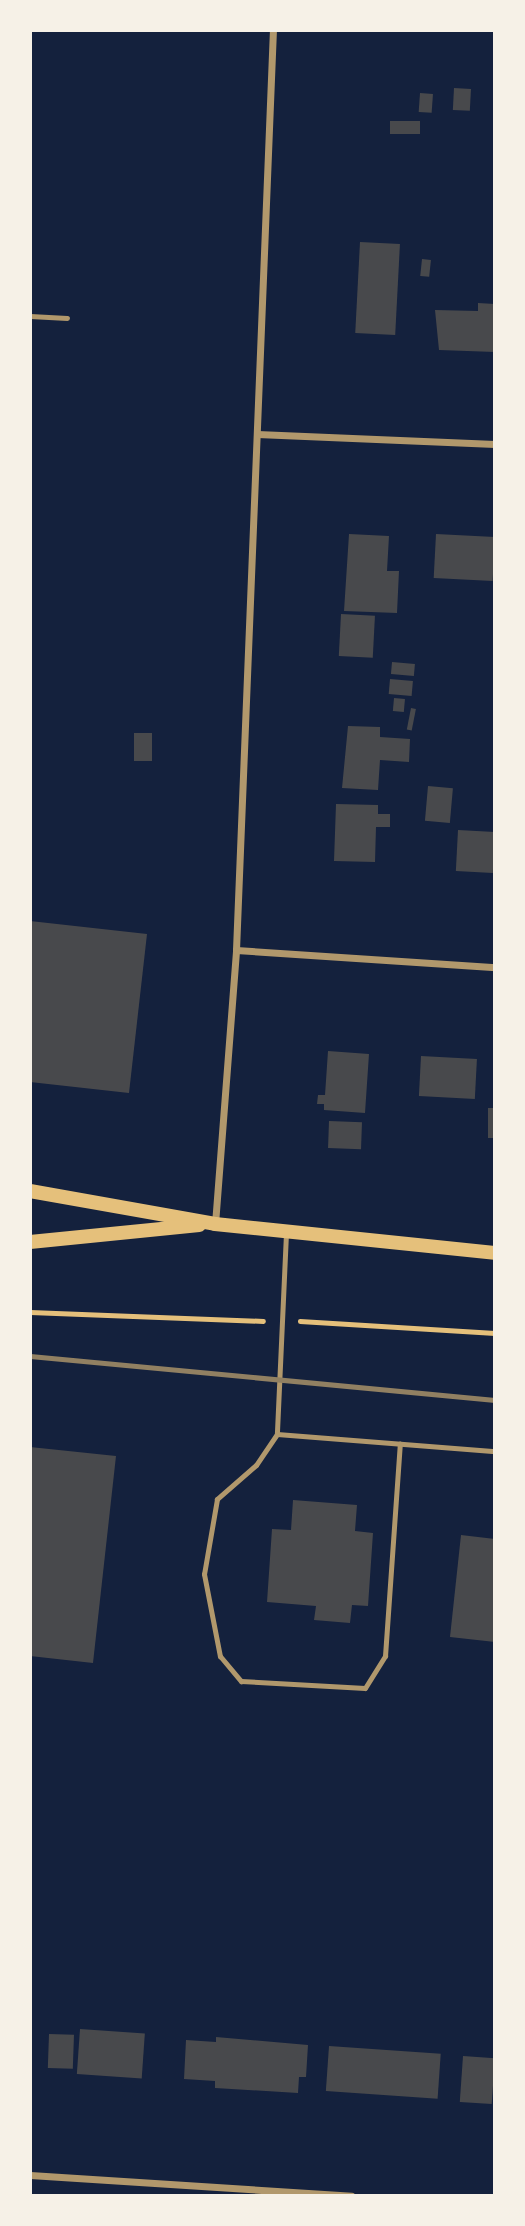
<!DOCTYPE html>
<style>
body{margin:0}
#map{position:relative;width:525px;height:2226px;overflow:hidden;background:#14213d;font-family:Rubik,sans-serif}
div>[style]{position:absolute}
.building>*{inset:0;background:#48494c;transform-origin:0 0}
.path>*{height:4.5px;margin:-2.25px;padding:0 2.25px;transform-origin:2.25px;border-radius:2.25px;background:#e5c07b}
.service>*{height:5px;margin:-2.5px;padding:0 2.5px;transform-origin:2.5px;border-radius:2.5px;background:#b1986c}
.minor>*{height:7px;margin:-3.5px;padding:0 3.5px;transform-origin:3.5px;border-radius:3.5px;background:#b1986c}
.secondary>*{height:14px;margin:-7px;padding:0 7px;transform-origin:7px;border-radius:7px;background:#e5c07b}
.rail>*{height:5px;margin:-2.5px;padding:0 2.5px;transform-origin:2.5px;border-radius:2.5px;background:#918062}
span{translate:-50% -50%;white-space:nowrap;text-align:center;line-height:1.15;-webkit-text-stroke:7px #f6f1e7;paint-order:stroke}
.frame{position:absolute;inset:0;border:32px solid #f6f1e7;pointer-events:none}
</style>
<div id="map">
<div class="building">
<div style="left:454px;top:88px;width:17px;height:22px;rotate:3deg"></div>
<div style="left:420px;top:93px;width:13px;height:19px;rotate:4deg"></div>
<div style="left:420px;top:121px;width:13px;height:30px;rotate:90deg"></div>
<div style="left:360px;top:242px;width:40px;height:91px;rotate:3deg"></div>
<div style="left:422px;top:259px;width:9px;height:17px;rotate:6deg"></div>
<div style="clip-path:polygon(478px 303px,495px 304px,495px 352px,439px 350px,435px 310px,478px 311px)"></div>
<div style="clip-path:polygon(349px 534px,389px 536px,387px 571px,399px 571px,397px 613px,344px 611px)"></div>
<div style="left:436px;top:534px;width:59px;height:44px;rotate:3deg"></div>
<div style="left:341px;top:614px;width:34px;height:42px;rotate:3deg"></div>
<div style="left:392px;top:662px;width:23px;height:12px;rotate:5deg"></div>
<div style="left:390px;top:679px;width:23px;height:15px;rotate:5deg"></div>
<div style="left:394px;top:698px;width:11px;height:13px;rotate:5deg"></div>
<div style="left:411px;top:708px;width:5px;height:22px;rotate:11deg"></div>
<div style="clip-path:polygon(348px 726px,380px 727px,380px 737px,410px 739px,409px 762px,380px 760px,378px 790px,342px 788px)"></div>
<div style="left:134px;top:733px;width:18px;height:28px"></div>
<div style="left:428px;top:786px;width:25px;height:35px;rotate:5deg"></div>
<div style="clip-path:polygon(336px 804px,378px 805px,378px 814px,390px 814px,390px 827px,376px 827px,375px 862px,334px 861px)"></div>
<div style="left:458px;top:830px;width:37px;height:41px;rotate:3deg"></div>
<div style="clip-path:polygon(30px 921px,147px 934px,129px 1093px,30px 1082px)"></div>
<div style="clip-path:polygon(328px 1051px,369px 1054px,365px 1113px,324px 1110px,324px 1104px,317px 1104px,318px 1095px,325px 1095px)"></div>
<div style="left:421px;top:1056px;width:56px;height:40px;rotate:3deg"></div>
<div style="left:488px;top:1108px;width:7px;height:30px"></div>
<div style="left:329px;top:1121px;width:33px;height:27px;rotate:2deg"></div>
<div style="clip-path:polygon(30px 1447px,116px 1456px,93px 1663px,30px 1656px)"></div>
<div style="clip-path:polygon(293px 1500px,357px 1505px,355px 1531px,373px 1533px,368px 1606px,352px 1605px,350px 1623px,314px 1620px,316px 1606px,267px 1602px,272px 1529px,291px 1530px)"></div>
<div style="clip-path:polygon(461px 1535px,495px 1539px,495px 1642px,450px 1637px)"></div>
<div style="left:80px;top:2029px;width:65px;height:45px;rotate:4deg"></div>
<div style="left:49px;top:2034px;width:25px;height:34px;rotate:2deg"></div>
<div style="clip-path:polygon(216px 2037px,308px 2045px,306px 2077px,299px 2077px,298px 2093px,215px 2088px,215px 2081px,184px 2079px,186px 2040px,216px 2042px)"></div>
<div style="left:329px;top:2046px;width:112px;height:45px;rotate:4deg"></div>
<div style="left:463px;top:2056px;width:32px;height:46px;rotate:4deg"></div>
</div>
<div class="path">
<div style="left:30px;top:1312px;width:233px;rotate:2.2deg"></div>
<div style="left:300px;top:1321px;width:195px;rotate:3.5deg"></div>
</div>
<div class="service">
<div style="left:30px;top:316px;width:37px;rotate:3deg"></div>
<div style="left:286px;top:1233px;width:201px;rotate:92.6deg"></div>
<div style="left:277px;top:1434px;width:37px;rotate:124deg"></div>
<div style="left:256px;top:1465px;width:52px;rotate:138.9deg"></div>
<div style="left:217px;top:1499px;width:76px;rotate:99.8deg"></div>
<div style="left:204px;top:1574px;width:84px;rotate:79deg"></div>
<div style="left:220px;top:1656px;width:33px;rotate:50deg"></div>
<div style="left:241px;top:1681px;width:124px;rotate:3.2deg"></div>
<div style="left:365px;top:1688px;width:38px;rotate:-58deg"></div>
<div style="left:385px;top:1656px;width:213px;rotate:-86deg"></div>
<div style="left:277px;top:1434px;width:219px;rotate:4.5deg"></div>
</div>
<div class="minor">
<div style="left:257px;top:434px;width:238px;rotate:2.4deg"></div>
<div style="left:236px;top:950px;width:260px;rotate:3.8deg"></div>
<div style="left:215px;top:1224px;width:275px;rotate:-85.6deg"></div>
<div style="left:236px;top:950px;width:921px;rotate:-87.7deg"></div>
<div style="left:30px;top:2175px;width:322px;rotate:3.7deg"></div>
</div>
<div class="secondary">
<div style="left:30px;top:1191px;width:188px;rotate:10.1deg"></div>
<div style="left:215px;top:1224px;width:281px;rotate:5.9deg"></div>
<div style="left:30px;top:1242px;width:170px;rotate:-5.7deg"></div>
</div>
<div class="rail">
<div style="left:30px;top:1356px;width:467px;rotate:5.4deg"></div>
</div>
<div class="frame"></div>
</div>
